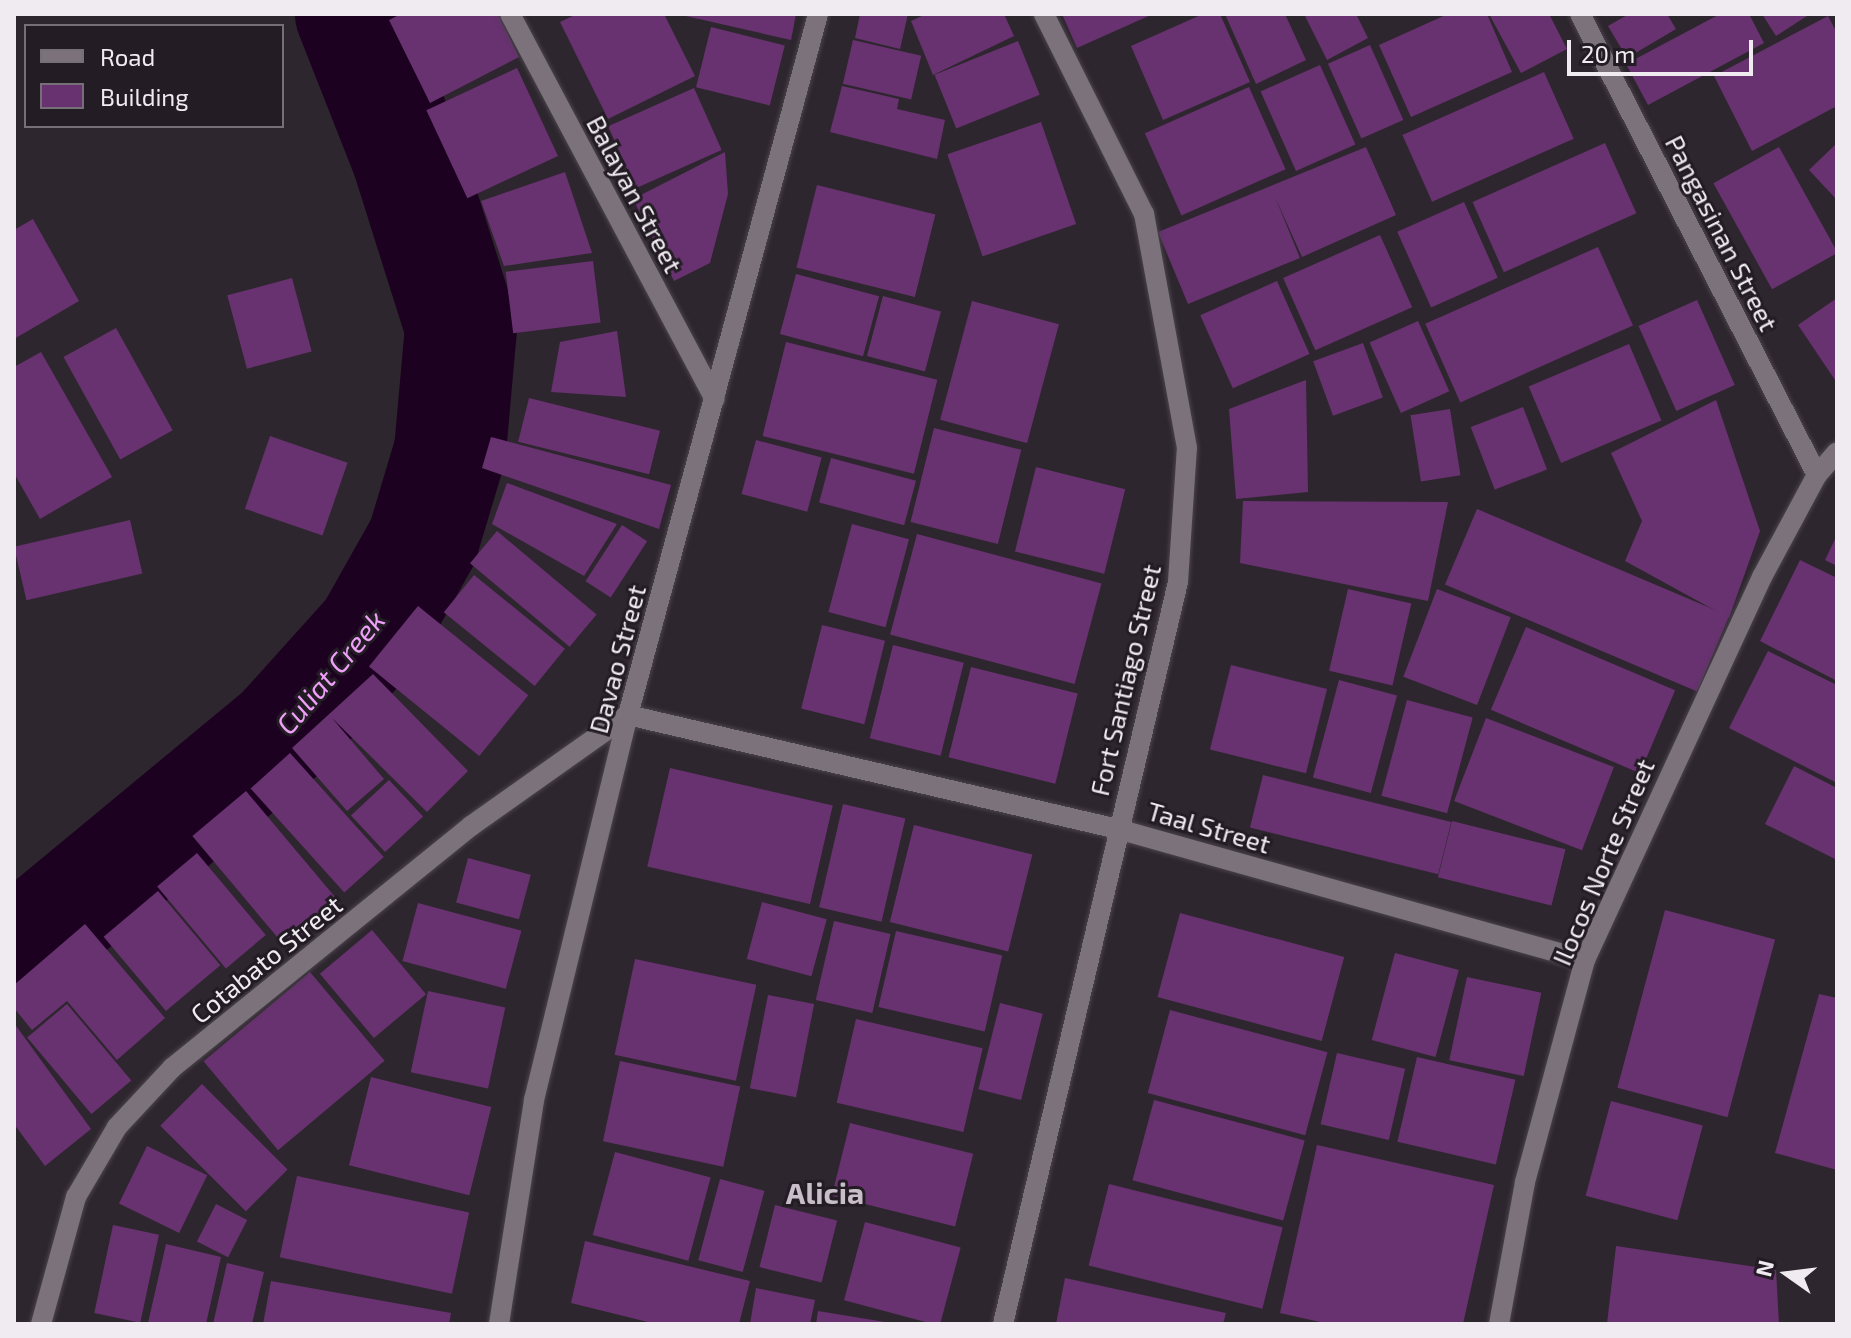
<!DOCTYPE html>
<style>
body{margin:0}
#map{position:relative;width:1851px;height:1338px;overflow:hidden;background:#2e262e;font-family:"Exo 2",sans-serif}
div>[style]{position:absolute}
.river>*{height:112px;margin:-56px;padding:0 56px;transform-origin:56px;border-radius:56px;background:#1c0220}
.building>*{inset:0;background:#683270;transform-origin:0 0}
.roads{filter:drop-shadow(0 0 2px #4a444b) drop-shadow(0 0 2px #4a444b)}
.street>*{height:20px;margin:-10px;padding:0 10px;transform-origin:10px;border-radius:10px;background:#7b727c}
span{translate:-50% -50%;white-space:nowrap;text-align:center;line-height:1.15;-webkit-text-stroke:6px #241c25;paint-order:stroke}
.street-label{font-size:26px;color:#f0ebf1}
.water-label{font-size:28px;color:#ee9ff8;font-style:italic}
.quarter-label{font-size:30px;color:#c8bec9;font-weight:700}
.frame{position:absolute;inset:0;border:16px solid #f0ebf1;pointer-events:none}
.legend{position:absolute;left:24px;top:24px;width:260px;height:104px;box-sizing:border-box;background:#241c25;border:2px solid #766f77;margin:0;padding:10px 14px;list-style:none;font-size:24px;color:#f0ebf1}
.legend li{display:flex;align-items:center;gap:16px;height:40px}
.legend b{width:40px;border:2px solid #766f77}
.north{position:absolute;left:1747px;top:1234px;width:80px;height:80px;-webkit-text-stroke:6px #241c25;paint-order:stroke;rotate:284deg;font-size:22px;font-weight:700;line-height:32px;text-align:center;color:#f0ebf1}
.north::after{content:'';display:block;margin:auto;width:28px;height:36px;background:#f0ebf1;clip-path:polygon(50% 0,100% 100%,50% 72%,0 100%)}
.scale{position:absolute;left:1567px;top:40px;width:186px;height:36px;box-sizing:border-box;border:4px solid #f0ebf1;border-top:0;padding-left:10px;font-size:24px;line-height:28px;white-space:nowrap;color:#f0ebf1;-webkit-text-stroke:6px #241c25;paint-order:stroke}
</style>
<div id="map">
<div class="river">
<div style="left:14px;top:954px;width:348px;rotate:-39.6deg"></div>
<div style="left:282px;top:732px;width:135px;rotate:-48deg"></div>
<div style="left:372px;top:632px;width:104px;rotate:-60.7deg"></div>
<div style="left:423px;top:541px;width:94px;rotate:-73.3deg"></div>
<div style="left:450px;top:451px;width:124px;rotate:-84.9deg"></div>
<div style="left:461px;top:327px;width:179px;rotate:-107.5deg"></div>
<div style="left:407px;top:156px;width:153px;rotate:-111.5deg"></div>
</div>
<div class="building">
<div style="clip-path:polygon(401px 14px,498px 14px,519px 57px,430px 103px,389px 20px)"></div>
<div style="clip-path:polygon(577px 14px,664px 14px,695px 76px,608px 119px,560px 22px)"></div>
<div style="clip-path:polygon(677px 14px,796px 14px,791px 40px)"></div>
<div style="clip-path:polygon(860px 14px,908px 14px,900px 49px,855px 38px)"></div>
<div style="clip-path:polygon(926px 14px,1004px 14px,1014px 36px,933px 75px,911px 21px)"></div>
<div style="clip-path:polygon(1062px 14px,1153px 14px,1077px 48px)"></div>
<div style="clip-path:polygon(1203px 14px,1220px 14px,1250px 82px,1163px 120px,1131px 46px)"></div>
<div style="clip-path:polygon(1225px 14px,1285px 14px,1306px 60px,1256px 84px)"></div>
<div style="clip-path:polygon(1310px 14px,1356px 14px,1368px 38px,1327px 60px,1305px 16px)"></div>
<div style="clip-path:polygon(1448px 14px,1487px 14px,1512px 72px,1411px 117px,1379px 45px)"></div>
<div style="clip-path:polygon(1489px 14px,1549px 14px,1567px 49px,1521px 73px)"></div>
<div style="clip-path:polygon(1629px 14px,1667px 14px,1676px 29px,1627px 58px,1608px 26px)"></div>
<div style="clip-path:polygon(1720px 14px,1749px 14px,1764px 43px,1648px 105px,1626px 64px)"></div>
<div style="clip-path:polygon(1762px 14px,1810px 14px,1776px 36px)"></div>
<div style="clip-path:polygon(1828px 16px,1837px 33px,1837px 106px,1752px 151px,1714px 76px)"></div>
<div style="left:711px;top:27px;width:76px;height:62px;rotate:14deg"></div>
<div style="left:853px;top:40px;width:70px;height:45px;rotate:13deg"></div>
<div style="left:1018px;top:41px;width:58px;height:90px;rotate:68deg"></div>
<div style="left:1370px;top:45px;width:82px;height:46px;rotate:66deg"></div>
<div style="left:1320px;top:65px;width:87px;height:65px;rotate:66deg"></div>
<div style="left:517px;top:68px;width:97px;height:100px;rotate:65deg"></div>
<div style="left:1544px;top:72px;width:73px;height:155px;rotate:66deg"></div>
<div style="clip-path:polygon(842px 86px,899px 99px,897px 109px,945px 120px,937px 159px,830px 132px)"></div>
<div style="left:1249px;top:87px;width:90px;height:114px;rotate:66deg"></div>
<div style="left:694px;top:88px;width:68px;height:94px;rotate:66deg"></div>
<div style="left:1041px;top:122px;width:108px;height:99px;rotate:71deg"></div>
<div style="left:1605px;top:143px;width:77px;height:145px;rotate:66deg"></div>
<div style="clip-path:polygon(1837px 143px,1837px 200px,1809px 170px)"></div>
<div style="clip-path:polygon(1366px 147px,1396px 215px,1302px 257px,1275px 197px,1300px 258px,1188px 304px,1158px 232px)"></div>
<div style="left:1779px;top:147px;width:121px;height:75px;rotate:61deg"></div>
<div style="clip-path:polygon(725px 152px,728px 194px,710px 263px,674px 281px,633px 199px)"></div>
<div style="clip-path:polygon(565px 172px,592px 253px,504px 266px,481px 201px)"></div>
<div style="left:817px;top:185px;width:122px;height:85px;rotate:14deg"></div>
<div style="left:1464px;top:202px;width:83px;height:73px;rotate:66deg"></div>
<div style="clip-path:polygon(33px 219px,79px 301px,14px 339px,14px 230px)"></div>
<div style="left:1380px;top:235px;width:79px;height:106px;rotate:66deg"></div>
<div style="left:1598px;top:247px;width:86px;height:189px;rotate:66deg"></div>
<div style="left:593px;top:261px;width:62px;height:88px;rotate:83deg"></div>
<div style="left:796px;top:274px;width:86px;height:62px;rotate:15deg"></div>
<div style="left:292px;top:278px;width:76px;height:67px;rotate:75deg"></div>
<div style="left:1277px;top:281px;width:80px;height:84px;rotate:66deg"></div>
<div style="left:883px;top:296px;width:60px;height:62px;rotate:15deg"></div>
<div style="clip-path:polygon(1837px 298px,1837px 383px,1798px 325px)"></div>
<div style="left:1697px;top:300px;width:93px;height:64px;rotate:66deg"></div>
<div style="left:972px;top:301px;width:90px;height:123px;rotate:15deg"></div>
<div style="left:1418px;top:321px;width:77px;height:53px;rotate:66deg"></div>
<div style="left:116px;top:328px;width:117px;height:60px;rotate:61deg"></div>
<div style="clip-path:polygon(617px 331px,626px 397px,551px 392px,560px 342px)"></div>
<div style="left:786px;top:342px;width:156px;height:97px;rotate:14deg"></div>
<div style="left:1363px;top:343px;width:58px;height:53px;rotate:70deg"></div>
<div style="left:1629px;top:344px;width:83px;height:109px;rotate:67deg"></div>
<div style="clip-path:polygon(41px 352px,112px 477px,40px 519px,14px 473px,14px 367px)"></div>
<div style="clip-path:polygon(1306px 380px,1308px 492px,1236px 499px,1229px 409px)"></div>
<div style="left:529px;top:398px;width:135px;height:45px;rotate:14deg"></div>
<div style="clip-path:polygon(1716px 400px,1760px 531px,1729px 618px,1625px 561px,1642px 521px,1611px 453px)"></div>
<div style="left:1523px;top:407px;width:67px;height:56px;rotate:69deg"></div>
<div style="left:1450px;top:409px;width:67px;height:40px;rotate:81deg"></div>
<div style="left:934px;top:428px;width:90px;height:97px;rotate:14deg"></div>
<div style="left:270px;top:436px;width:82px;height:77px;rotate:19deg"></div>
<div style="clip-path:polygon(491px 437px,671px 485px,659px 529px,482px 468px)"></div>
<div style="left:756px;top:440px;width:68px;height:56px;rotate:15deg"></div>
<div style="left:831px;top:458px;width:88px;height:46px;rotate:15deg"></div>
<div style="left:1036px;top:467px;width:92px;height:87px;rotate:14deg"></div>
<div style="clip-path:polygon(507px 483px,617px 524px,584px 576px,492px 524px)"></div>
<div style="clip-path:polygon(1243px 501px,1448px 502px,1428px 601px,1240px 563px)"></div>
<div style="left:1477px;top:509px;width:274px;height:82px;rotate:23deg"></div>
<div style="left:130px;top:520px;width:55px;height:119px;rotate:77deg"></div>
<div style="left:852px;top:524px;width:59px;height:91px;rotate:15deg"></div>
<div style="left:622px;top:525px;width:30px;height:67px;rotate:33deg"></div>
<div style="left:497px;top:531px;width:130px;height:42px;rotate:40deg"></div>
<div style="left:917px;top:534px;width:191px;height:104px;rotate:15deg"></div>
<div style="clip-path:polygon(1837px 535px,1837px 566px,1825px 560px)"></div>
<div style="clip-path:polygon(1800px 560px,1837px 578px,1837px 681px,1760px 641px)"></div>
<div style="left:474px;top:575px;width:117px;height:48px;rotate:39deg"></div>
<div style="left:1348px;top:589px;width:65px;height:84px;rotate:13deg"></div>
<div style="left:1437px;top:589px;width:79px;height:94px;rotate:21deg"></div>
<div style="left:418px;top:606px;width:142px;height:78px;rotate:39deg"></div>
<div style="left:822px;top:625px;width:65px;height:86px;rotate:14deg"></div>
<div style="left:1526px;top:627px;width:162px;height:90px;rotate:23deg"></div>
<div style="left:893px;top:645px;width:73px;height:96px;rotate:14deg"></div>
<div style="clip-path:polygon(1768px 651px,1837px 685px,1837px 783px,1729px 728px)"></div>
<div style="left:1231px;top:665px;width:99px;height:87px;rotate:14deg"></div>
<div style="left:971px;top:667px;width:110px;height:93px;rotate:14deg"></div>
<div style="clip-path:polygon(373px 674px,468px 771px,427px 812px,332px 718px,384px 779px,347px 811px,292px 748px)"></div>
<div style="left:1339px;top:680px;width:60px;height:101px;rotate:15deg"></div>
<div style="left:1407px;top:700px;width:68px;height:99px;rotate:15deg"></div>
<div style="left:1486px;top:718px;width:137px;height:89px;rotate:21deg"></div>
<div style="left:290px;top:753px;width:140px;height:53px;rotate:48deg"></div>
<div style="clip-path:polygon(1794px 766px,1837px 788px,1837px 860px,1765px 824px)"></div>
<div style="left:670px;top:768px;width:167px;height:101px;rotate:13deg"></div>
<div style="left:1263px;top:775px;width:194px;height:54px;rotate:14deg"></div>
<div style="left:389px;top:780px;width:50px;height:52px;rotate:47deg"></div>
<div style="left:246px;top:791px;width:146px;height:70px;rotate:50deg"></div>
<div style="left:843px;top:804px;width:64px;height:106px;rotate:13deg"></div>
<div style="left:1452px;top:821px;width:117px;height:58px;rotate:14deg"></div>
<div style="left:914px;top:825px;width:122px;height:100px;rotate:14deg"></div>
<div style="left:197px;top:853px;width:107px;height:52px;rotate:50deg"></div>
<div style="left:468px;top:858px;width:65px;height:46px;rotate:15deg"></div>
<div style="left:158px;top:891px;width:97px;height:71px;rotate:50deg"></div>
<div style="left:762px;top:902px;width:67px;height:59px;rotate:15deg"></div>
<div style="left:418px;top:903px;width:107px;height:60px;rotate:15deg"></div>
<div style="left:1665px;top:910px;width:114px;height:184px;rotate:15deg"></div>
<div style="left:1180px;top:913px;width:170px;height:87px;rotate:15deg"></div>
<div style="left:834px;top:921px;width:58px;height:81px;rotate:13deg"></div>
<div style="clip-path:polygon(85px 924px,165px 1018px,117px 1060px,67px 1001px,32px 1030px,14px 1008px,14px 985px)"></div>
<div style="left:372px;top:930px;width:84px;height:68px;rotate:50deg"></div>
<div style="left:896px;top:931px;width:109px;height:78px;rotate:13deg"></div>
<div style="left:1395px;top:953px;width:66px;height:90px;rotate:15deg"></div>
<div style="left:635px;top:959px;width:124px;height:98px;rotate:12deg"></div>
<div style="left:310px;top:972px;width:116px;height:139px;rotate:50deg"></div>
<div style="left:1467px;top:977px;width:76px;height:85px;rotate:12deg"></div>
<div style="left:428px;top:991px;width:79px;height:83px;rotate:12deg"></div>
<div style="clip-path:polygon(1819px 994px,1837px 998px,1837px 1170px,1775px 1153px)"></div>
<div style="left:768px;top:995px;width:47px;height:95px;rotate:11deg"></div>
<div style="left:1000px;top:1003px;width:44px;height:89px;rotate:14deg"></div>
<div style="left:67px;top:1004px;width:100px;height:52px;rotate:50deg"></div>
<div style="left:1170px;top:1010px;width:163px;height:86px;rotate:15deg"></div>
<div style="left:856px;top:1019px;width:130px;height:86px;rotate:13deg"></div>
<div style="clip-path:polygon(14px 1023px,91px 1129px,45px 1166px,14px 1124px)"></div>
<div style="left:1337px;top:1053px;width:70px;height:73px;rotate:13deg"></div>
<div style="left:1417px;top:1057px;width:101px;height:87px;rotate:13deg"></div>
<div style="left:620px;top:1061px;width:123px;height:82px;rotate:12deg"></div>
<div style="left:371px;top:1077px;width:124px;height:91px;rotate:14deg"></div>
<div style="left:202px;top:1084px;width:121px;height:59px;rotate:45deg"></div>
<div style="left:1154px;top:1100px;width:156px;height:83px;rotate:15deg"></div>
<div style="left:1611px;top:1101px;width:95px;height:98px;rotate:15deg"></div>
<div style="left:850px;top:1123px;width:127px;height:75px;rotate:14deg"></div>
<div style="clip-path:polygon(1317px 1145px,1494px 1185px,1463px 1324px,1329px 1324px,1280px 1313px)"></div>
<div style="left:147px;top:1146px;width:67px;height:64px;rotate:26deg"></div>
<div style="left:615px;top:1152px;width:99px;height:86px;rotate:15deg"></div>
<div style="left:297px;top:1176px;width:176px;height:83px;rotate:12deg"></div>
<div style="left:720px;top:1179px;width:46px;height:84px;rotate:15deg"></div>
<div style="left:1109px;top:1184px;width:179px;height:84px;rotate:14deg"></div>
<div style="left:216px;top:1204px;width:35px;height:42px;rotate:27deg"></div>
<div style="left:775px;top:1205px;width:64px;height:64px;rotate:14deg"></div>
<div style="left:865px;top:1222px;width:99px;height:81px;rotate:15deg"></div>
<div style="left:113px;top:1225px;width:47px;height:90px;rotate:12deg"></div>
<div style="clip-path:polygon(585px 1241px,750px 1281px,739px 1324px,656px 1324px,571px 1303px)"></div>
<div style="clip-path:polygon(166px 1244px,221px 1257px,206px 1324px,148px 1323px)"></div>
<div style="clip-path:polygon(1616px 1246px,1776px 1270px,1779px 1324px,1607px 1324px)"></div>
<div style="clip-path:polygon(227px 1263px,264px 1272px,252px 1324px,213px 1324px)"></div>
<div style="clip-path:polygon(1065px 1278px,1226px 1313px,1223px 1324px,1056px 1324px)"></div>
<div style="clip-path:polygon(271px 1281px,451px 1313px,449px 1324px,263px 1324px)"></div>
<div style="clip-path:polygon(756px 1288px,815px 1300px,810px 1324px,750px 1324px)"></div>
<div style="clip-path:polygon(818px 1311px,885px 1322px,885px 1324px,816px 1324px)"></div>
</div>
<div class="roads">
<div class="street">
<div style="left:510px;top:14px;width:436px;rotate:62deg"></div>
<div style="left:1580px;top:14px;width:518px;rotate:62.79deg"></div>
<div style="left:628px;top:715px;width:503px;rotate:13.1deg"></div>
<div style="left:1118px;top:829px;width:485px;rotate:15.7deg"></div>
<div style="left:41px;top:1324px;width:132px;rotate:-74.6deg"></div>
<div style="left:76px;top:1197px;width:81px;rotate:-59.6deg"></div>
<div style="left:117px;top:1127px;width:81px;rotate:-47deg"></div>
<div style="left:172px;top:1068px;width:385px;rotate:-39deg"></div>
<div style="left:471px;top:826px;width:192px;rotate:-35.3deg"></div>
<div style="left:499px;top:1324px;width:227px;rotate:-81.1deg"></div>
<div style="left:534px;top:1100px;width:396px;rotate:-76.3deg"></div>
<div style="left:628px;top:715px;width:726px;rotate:-74.83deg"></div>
<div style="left:1003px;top:1324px;width:762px;rotate:-76.73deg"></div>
<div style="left:1178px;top:582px;width:134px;rotate:-86.2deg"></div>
<div style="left:1187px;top:448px;width:238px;rotate:-100.4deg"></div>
<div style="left:1144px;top:214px;width:224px;rotate:-116.6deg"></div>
<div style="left:1499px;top:1324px;width:144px;rotate:-79.6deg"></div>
<div style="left:1525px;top:1182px;width:230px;rotate:-74.9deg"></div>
<div style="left:1585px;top:960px;width:422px;rotate:-65.2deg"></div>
<div style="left:1762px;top:577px;width:116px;rotate:-61.7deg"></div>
<div style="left:1817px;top:475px;width:30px;rotate:-49deg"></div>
</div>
</div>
<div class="street-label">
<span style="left:635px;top:194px;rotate:62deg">Balayan Street</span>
<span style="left:1722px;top:233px;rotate:63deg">Pangasinan Street</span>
<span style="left:617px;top:659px;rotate:-75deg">Davao Street</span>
<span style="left:1125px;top:680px;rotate:-77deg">Fort Santiago Street</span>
<span style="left:1209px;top:827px;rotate:16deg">Taal Street</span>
<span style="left:1603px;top:862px;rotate:-67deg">Ilocos Norte Street</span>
<span style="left:266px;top:959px;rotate:-39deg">Cotabato Street</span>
</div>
<div class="water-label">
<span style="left:330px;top:672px;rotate:-50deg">Culiat Creek</span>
</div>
<div class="quarter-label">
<span style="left:825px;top:1192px">Alicia</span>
</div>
<div class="frame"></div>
<ul class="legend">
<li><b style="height:10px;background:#7b727c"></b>Road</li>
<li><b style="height:22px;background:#683270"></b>Building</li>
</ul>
<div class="north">N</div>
<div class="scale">20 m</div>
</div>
